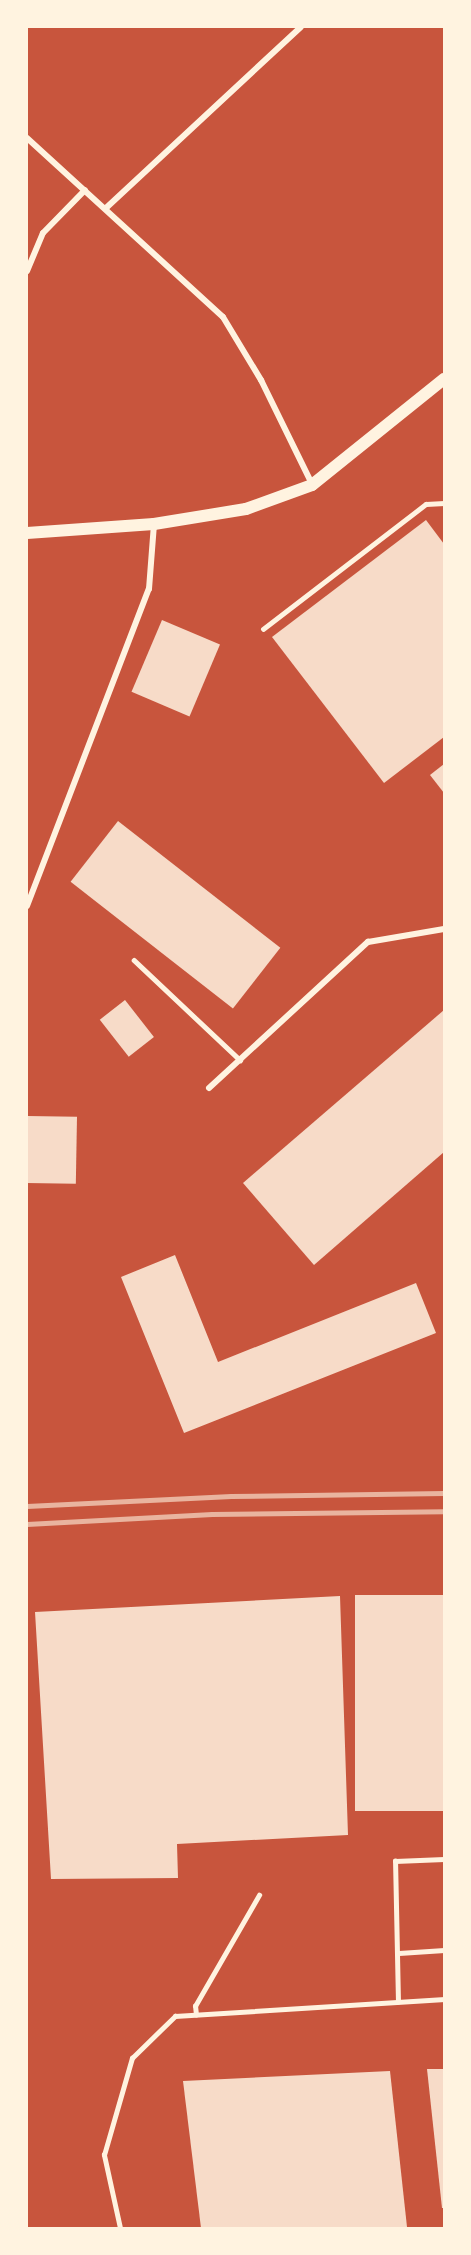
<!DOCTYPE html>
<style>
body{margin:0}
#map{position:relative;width:471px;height:2255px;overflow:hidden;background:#c8553d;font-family:"Libre Baskerville",serif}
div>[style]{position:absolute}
.building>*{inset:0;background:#f7dbc8;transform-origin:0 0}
.service>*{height:4.5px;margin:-2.25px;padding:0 2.25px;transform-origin:2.25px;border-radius:2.25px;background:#fff3e0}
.minor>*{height:6px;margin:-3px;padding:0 3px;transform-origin:3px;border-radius:3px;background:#fff3e0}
.secondary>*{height:12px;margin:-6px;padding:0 6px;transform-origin:6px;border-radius:6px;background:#fff3e0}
.rail>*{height:4.5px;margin:-2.25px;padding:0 2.25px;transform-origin:2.25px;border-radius:2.25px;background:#e9b49f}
span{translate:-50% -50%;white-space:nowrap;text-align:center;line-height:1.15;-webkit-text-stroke:5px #fff3e0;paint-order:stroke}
.frame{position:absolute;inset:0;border:28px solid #fff3e0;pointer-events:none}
</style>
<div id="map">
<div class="building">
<div style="clip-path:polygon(426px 520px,444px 544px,444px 737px,384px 783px,272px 637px)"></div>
<div style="left:162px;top:620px;width:63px;height:78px;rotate:23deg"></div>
<div style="clip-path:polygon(444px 764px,444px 793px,430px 775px)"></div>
<div style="left:118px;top:821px;width:206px;height:77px;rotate:38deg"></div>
<div style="left:125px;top:1000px;width:47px;height:32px;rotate:52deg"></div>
<div style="clip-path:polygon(444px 1010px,444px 1152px,314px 1265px,243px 1183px)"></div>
<div style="left:27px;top:1116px;width:50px;height:67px;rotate:1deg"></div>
<div style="clip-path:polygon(175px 1255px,218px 1362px,416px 1283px,436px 1333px,184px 1433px,121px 1277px)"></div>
<div style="left:444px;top:1595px;width:216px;height:89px;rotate:90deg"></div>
<div style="clip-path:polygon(340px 1596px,348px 1835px,177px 1844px,178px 1878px,51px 1879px,35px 1612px)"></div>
<div style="clip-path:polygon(427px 2069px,444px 2069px,444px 2208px,442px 2208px)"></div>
<div style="clip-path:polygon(390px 2071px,407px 2227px,201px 2228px,183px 2081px)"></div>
</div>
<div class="service">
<div style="left:263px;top:629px;width:205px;rotate:-37.5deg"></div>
<div style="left:426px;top:504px;width:18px;rotate:-3deg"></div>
<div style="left:134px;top:960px;width:146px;rotate:43.3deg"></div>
<div style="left:399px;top:1953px;width:45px;rotate:-3.8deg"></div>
<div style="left:398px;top:2002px;width:141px;rotate:-91.2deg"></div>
<div style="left:395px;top:1861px;width:49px;rotate:-2.3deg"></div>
<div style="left:196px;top:2015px;width:9px;rotate:-96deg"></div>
<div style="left:195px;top:2006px;width:128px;rotate:-60deg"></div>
<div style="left:120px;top:2228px;width:75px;rotate:-102.4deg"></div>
<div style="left:104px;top:2155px;width:101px;rotate:-73.9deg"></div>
<div style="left:132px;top:2058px;width:60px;rotate:-44.3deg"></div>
<div style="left:175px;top:2016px;width:270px;rotate:-3.6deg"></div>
</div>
<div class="minor">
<div style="left:27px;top:138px;width:265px;rotate:42.4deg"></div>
<div style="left:223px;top:317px;width:74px;rotate:58.9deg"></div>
<div style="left:261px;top:380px;width:116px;rotate:63.9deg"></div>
<div style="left:106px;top:208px;width:266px;rotate:-42.9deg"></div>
<div style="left:27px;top:271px;width:41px;rotate:-67.2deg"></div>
<div style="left:43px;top:233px;width:60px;rotate:-45.7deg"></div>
<div style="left:27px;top:906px;width:340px;rotate:-69deg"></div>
<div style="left:149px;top:589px;width:65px;rotate:-85.6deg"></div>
<div style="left:209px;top:1088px;width:216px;rotate:-42.6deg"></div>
<div style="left:368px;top:942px;width:77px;rotate:-9.7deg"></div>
</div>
<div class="secondary">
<div style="left:27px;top:533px;width:127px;rotate:-4.1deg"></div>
<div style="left:154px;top:524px;width:93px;rotate:-9.3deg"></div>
<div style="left:246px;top:509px;width:70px;rotate:-20deg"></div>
<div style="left:312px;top:485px;width:169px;rotate:-38.8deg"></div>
</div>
<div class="rail">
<div style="left:27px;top:1506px;width:204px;rotate:-2.8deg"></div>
<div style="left:231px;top:1496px;width:213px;rotate:-0.8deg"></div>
<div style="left:27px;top:1524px;width:185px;rotate:-3.1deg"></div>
<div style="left:212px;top:1514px;width:232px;rotate:-0.7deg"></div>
</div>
<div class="frame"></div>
</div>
